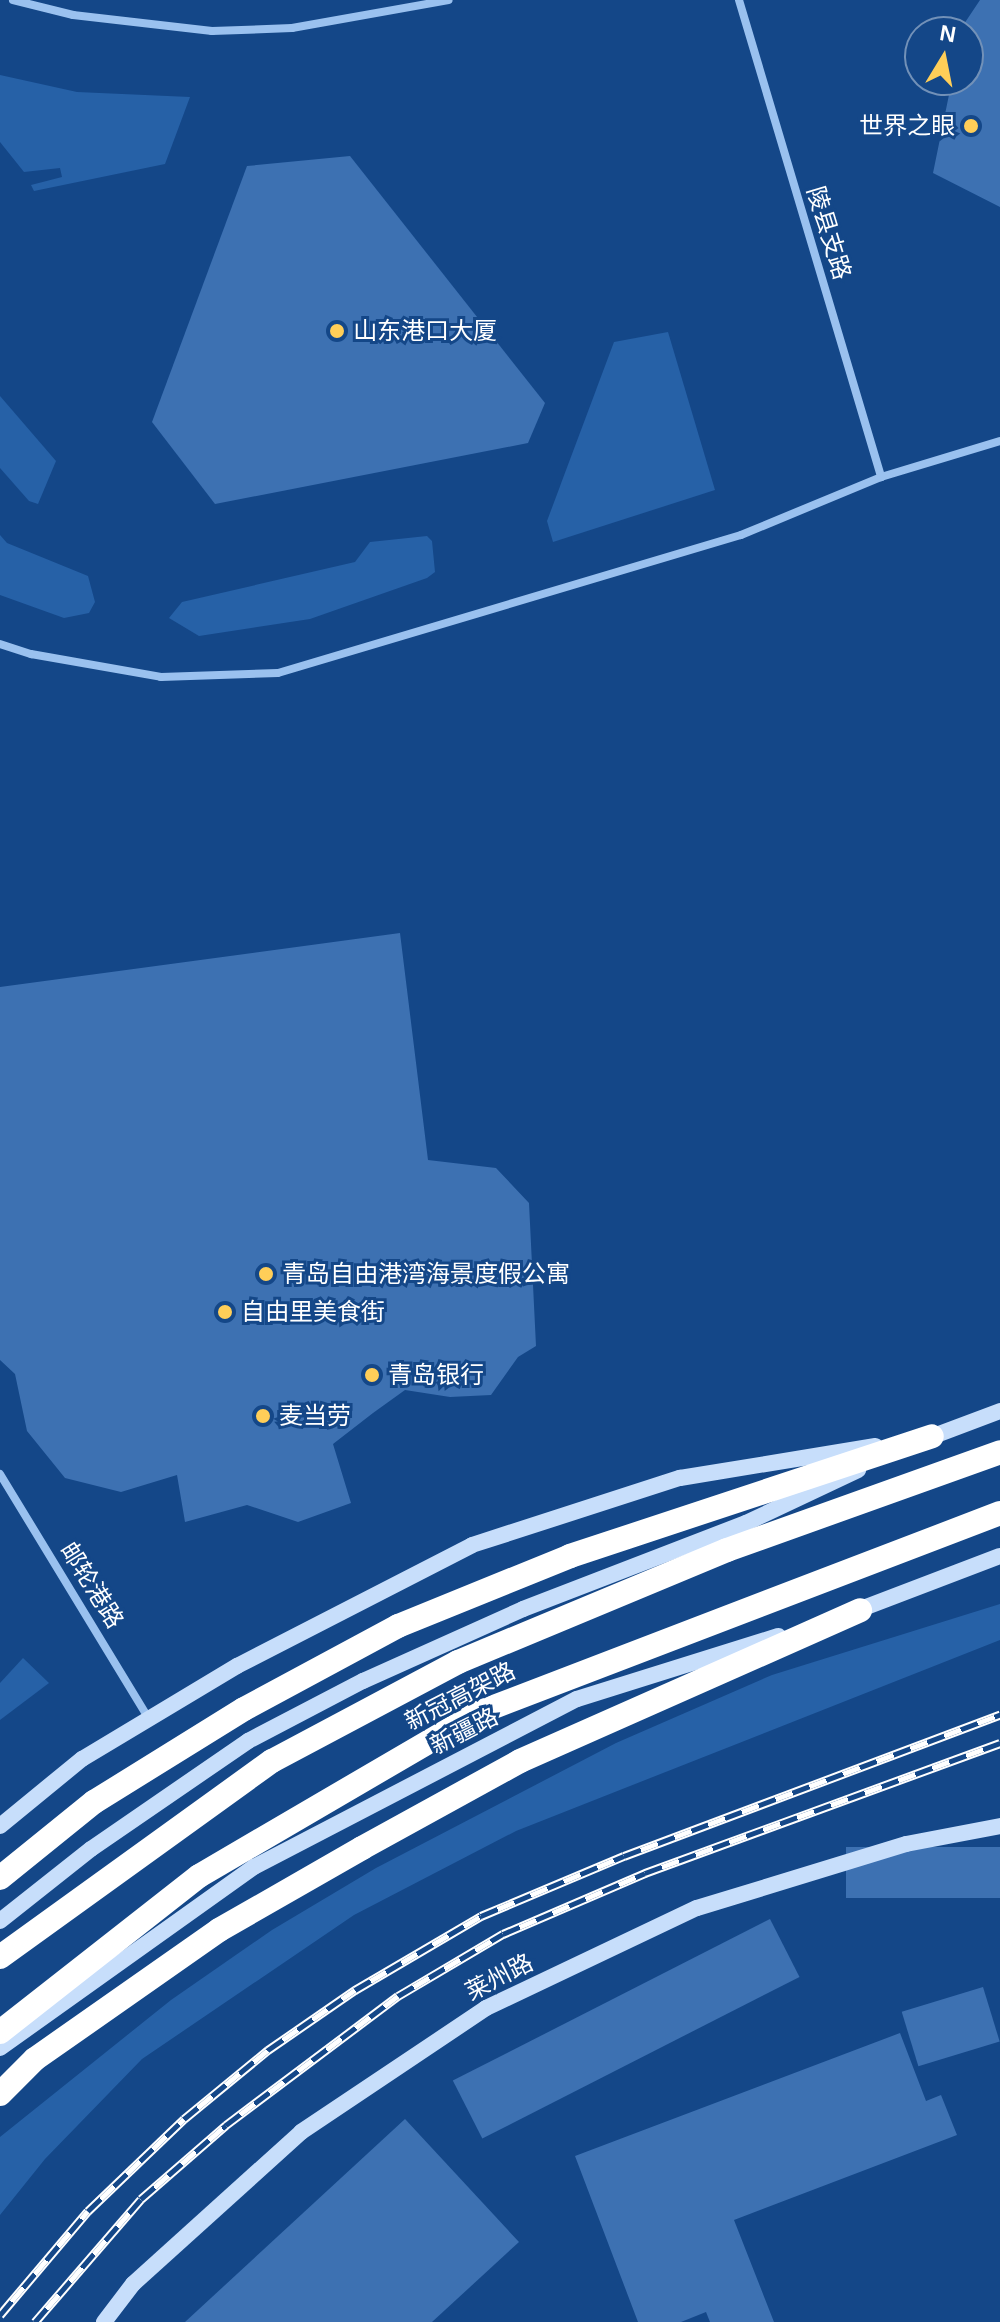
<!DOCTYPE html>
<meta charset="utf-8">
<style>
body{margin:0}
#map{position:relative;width:1000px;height:2322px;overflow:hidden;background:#144788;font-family:Helvetica,"Noto Sans SC",sans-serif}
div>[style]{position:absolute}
.green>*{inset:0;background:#2661a7}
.building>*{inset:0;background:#3d71b2;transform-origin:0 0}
.street>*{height:8px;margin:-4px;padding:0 4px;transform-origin:4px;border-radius:4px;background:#9ac1ef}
.secondary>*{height:16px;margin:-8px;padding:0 8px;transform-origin:8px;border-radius:8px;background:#c7defb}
.highway>*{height:24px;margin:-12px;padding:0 12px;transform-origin:12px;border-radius:12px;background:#fff}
.rail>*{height:9px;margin-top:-4.5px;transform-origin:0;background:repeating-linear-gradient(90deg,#144788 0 18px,#fff 0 36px);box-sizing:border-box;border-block:2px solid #fff}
.dots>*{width:22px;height:22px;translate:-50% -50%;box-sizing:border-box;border:4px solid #144788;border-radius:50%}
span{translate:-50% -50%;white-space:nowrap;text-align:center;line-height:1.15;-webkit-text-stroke:6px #144788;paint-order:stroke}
.poi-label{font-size:24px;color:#fff}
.right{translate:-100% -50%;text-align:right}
.left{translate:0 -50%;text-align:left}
.street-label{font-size:24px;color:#fff}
.north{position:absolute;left:904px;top:16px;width:80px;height:80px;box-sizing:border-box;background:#144788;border:2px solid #7291b8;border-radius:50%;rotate:10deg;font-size:22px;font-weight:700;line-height:32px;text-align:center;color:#fff}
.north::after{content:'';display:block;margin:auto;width:28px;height:36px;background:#ffce58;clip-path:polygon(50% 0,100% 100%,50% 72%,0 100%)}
</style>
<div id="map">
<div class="green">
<div style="clip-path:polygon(0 75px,77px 92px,190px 97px,165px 164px,34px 191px,31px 185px,62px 177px,60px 168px,24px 172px,0 142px)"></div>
<div style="clip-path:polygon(668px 332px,715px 490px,553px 542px,547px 521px,614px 342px)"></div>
<div style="clip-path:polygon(0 396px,56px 461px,38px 504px,29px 501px,0 468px)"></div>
<div style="clip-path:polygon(0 535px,7px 543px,88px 576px,95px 602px,89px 613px,64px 618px,0 595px)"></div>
<div style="clip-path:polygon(427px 536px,432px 541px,435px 572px,427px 578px,310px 619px,199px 636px,169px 618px,182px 602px,355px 562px,370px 542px)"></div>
<div style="clip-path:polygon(1000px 1604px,1000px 1640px,516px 1831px,354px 1915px,142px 2059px,45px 2159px,0 2215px,0 2137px,171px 2000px,272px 1930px,376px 1868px,616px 1743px,772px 1675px)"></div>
<div style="clip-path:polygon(23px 1658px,49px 1683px,0 1720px,0 1683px)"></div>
</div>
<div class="building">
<div style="clip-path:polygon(980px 0,1000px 0,1000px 207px,933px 173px,952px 80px,968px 80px,964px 24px)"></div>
<div style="clip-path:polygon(350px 156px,545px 403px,528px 443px,215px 504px,152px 422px,247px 166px)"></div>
<div style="clip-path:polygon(400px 933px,428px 1160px,496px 1168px,529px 1203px,536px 1346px,518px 1357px,491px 1395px,450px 1397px,405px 1390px,373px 1413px,333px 1444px,351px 1503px,298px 1522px,247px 1505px,185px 1522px,177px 1475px,121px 1492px,65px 1478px,27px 1431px,15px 1374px,0 1360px,0 987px)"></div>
<div style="left:1000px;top:1847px;width:51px;height:154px;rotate:90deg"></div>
<div style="left:770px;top:1919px;width:65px;height:356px;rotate:63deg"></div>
<div style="left:983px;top:1987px;width:57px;height:85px;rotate:73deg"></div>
<div style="clip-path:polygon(900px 2033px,926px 2101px,941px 2095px,957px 2135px,734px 2220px,774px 2322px,710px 2322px,706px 2312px,681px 2322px,638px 2322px,575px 2156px)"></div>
<div style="clip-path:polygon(405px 2119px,519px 2242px,432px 2322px,185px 2322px)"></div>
</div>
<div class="street">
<div style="left:13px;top:0;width:62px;rotate:14deg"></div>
<div style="left:73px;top:15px;width:140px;rotate:6.6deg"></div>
<div style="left:212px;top:31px;width:80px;rotate:-2.1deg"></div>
<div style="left:292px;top:28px;width:159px;rotate:-10.1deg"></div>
<div style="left:739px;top:0;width:498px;rotate:73.4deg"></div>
<div style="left:0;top:644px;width:33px;rotate:18deg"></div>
<div style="left:31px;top:654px;width:132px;rotate:10deg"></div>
<div style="left:161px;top:677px;width:117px;rotate:-2deg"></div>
<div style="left:278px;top:673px;width:483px;rotate:-16.6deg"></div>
<div style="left:741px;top:535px;width:152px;rotate:-22.5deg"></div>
<div style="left:881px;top:477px;width:124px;rotate:-16.8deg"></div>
<div style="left:0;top:1474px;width:287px;rotate:58.7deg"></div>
</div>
<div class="secondary">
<div style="left:923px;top:1440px;width:82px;rotate:-20.6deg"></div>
<div style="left:853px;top:1612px;width:157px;rotate:-20.9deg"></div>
<div style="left:0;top:1826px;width:106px;rotate:-39.3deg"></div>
<div style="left:82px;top:1759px;width:181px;rotate:-31deg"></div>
<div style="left:237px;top:1666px;width:264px;rotate:-27.2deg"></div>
<div style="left:472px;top:1545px;width:219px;rotate:-17.9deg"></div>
<div style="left:680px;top:1478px;width:198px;rotate:-9.3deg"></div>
<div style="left:0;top:1921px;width:116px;rotate:-38.4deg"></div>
<div style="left:91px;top:1849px;width:191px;rotate:-34.5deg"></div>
<div style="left:248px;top:1741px;width:130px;rotate:-27.6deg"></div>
<div style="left:363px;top:1681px;width:175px;rotate:-24.2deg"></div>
<div style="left:523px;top:1609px;width:239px;rotate:-21.1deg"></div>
<div style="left:746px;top:1523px;width:124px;rotate:-25.3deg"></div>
<div style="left:0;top:2048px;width:312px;rotate:-35.5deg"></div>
<div style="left:254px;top:1867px;width:364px;rotate:-27.5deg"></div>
<div style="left:577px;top:1699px;width:211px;rotate:-17.4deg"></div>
<div style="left:104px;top:2322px;width:48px;rotate:-52.7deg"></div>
<div style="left:133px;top:2284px;width:227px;rotate:-42.1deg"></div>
<div style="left:301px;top:2132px;width:223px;rotate:-33.8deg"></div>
<div style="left:486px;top:2008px;width:233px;rotate:-25.4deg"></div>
<div style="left:697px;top:1908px;width:219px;rotate:-17deg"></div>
<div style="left:906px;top:1844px;width:96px;rotate:-10.8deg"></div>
</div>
<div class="highway">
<div style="left:0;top:1878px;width:121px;rotate:-39deg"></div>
<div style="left:94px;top:1802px;width:176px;rotate:-31.8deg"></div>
<div style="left:244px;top:1709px;width:175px;rotate:-28.3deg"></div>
<div style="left:398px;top:1626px;width:186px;rotate:-22.1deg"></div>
<div style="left:570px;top:1556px;width:381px;rotate:-18.3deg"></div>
<div style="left:0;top:1957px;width:335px;rotate:-35.8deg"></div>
<div style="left:272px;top:1761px;width:211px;rotate:-28deg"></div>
<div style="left:458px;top:1662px;width:291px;rotate:-22.6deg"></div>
<div style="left:727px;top:1550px;width:290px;rotate:-19.7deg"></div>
<div style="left:0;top:2032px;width:253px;rotate:-38.1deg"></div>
<div style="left:199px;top:1876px;width:323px;rotate:-30.3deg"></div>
<div style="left:478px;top:1713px;width:559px;rotate:-20.96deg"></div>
<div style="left:0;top:2094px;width:49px;rotate:-45deg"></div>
<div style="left:35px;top:2059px;width:225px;rotate:-35deg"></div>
<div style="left:219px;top:1930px;width:165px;rotate:-29.8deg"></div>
<div style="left:362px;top:1848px;width:180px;rotate:-28.8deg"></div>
<div style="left:520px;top:1761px;width:372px;rotate:-23.9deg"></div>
</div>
<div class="rail">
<div style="left:0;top:2315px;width:136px;rotate:-49.8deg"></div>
<div style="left:88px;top:2211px;width:133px;rotate:-43.8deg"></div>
<div style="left:184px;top:2119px;width:109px;rotate:-39.4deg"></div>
<div style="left:268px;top:2050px;width:106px;rotate:-34.6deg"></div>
<div style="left:355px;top:1990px;width:146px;rotate:-30.4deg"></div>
<div style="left:481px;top:1916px;width:155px;rotate:-22.8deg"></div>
<div style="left:624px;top:1856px;width:402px;rotate:-20.6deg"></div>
<div style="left:35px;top:2322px;width:162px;rotate:-49.2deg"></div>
<div style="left:141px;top:2199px;width:113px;rotate:-41deg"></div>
<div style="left:226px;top:2125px;width:215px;rotate:-36.9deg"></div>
<div style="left:398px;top:1996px;width:122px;rotate:-30.6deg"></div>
<div style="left:503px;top:1934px;width:155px;rotate:-23.2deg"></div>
<div style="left:645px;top:1873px;width:378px;rotate:-20.1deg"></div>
</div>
<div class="dots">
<div style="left:971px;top:126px;background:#ffce58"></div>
<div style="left:337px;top:331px;background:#ffce58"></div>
<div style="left:266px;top:1274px;background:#ffce58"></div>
<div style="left:225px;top:1312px;background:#ffce58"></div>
<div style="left:372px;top:1375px;background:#ffce58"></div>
<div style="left:263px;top:1416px;background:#ffce58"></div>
</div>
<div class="poi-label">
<span class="right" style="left:955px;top:126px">世界之眼</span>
<span class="left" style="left:353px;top:331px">山东港口大厦</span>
<span class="left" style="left:282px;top:1274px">青岛自由港湾海景度假公寓</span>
<span class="left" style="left:241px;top:1312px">自由里美食街</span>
<span class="left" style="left:388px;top:1375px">青岛银行</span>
<span class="left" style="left:279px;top:1416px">麦当劳</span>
</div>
<div class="street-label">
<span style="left:829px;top:233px;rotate:73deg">陵县支路</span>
<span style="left:92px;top:1585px;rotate:58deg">邮轮港路</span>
<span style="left:460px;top:1696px;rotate:-27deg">新冠高架路</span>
<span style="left:464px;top:1731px;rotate:-27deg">新疆路</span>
<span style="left:499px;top:1977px;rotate:-27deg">莱州路</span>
</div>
<div class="north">N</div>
</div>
